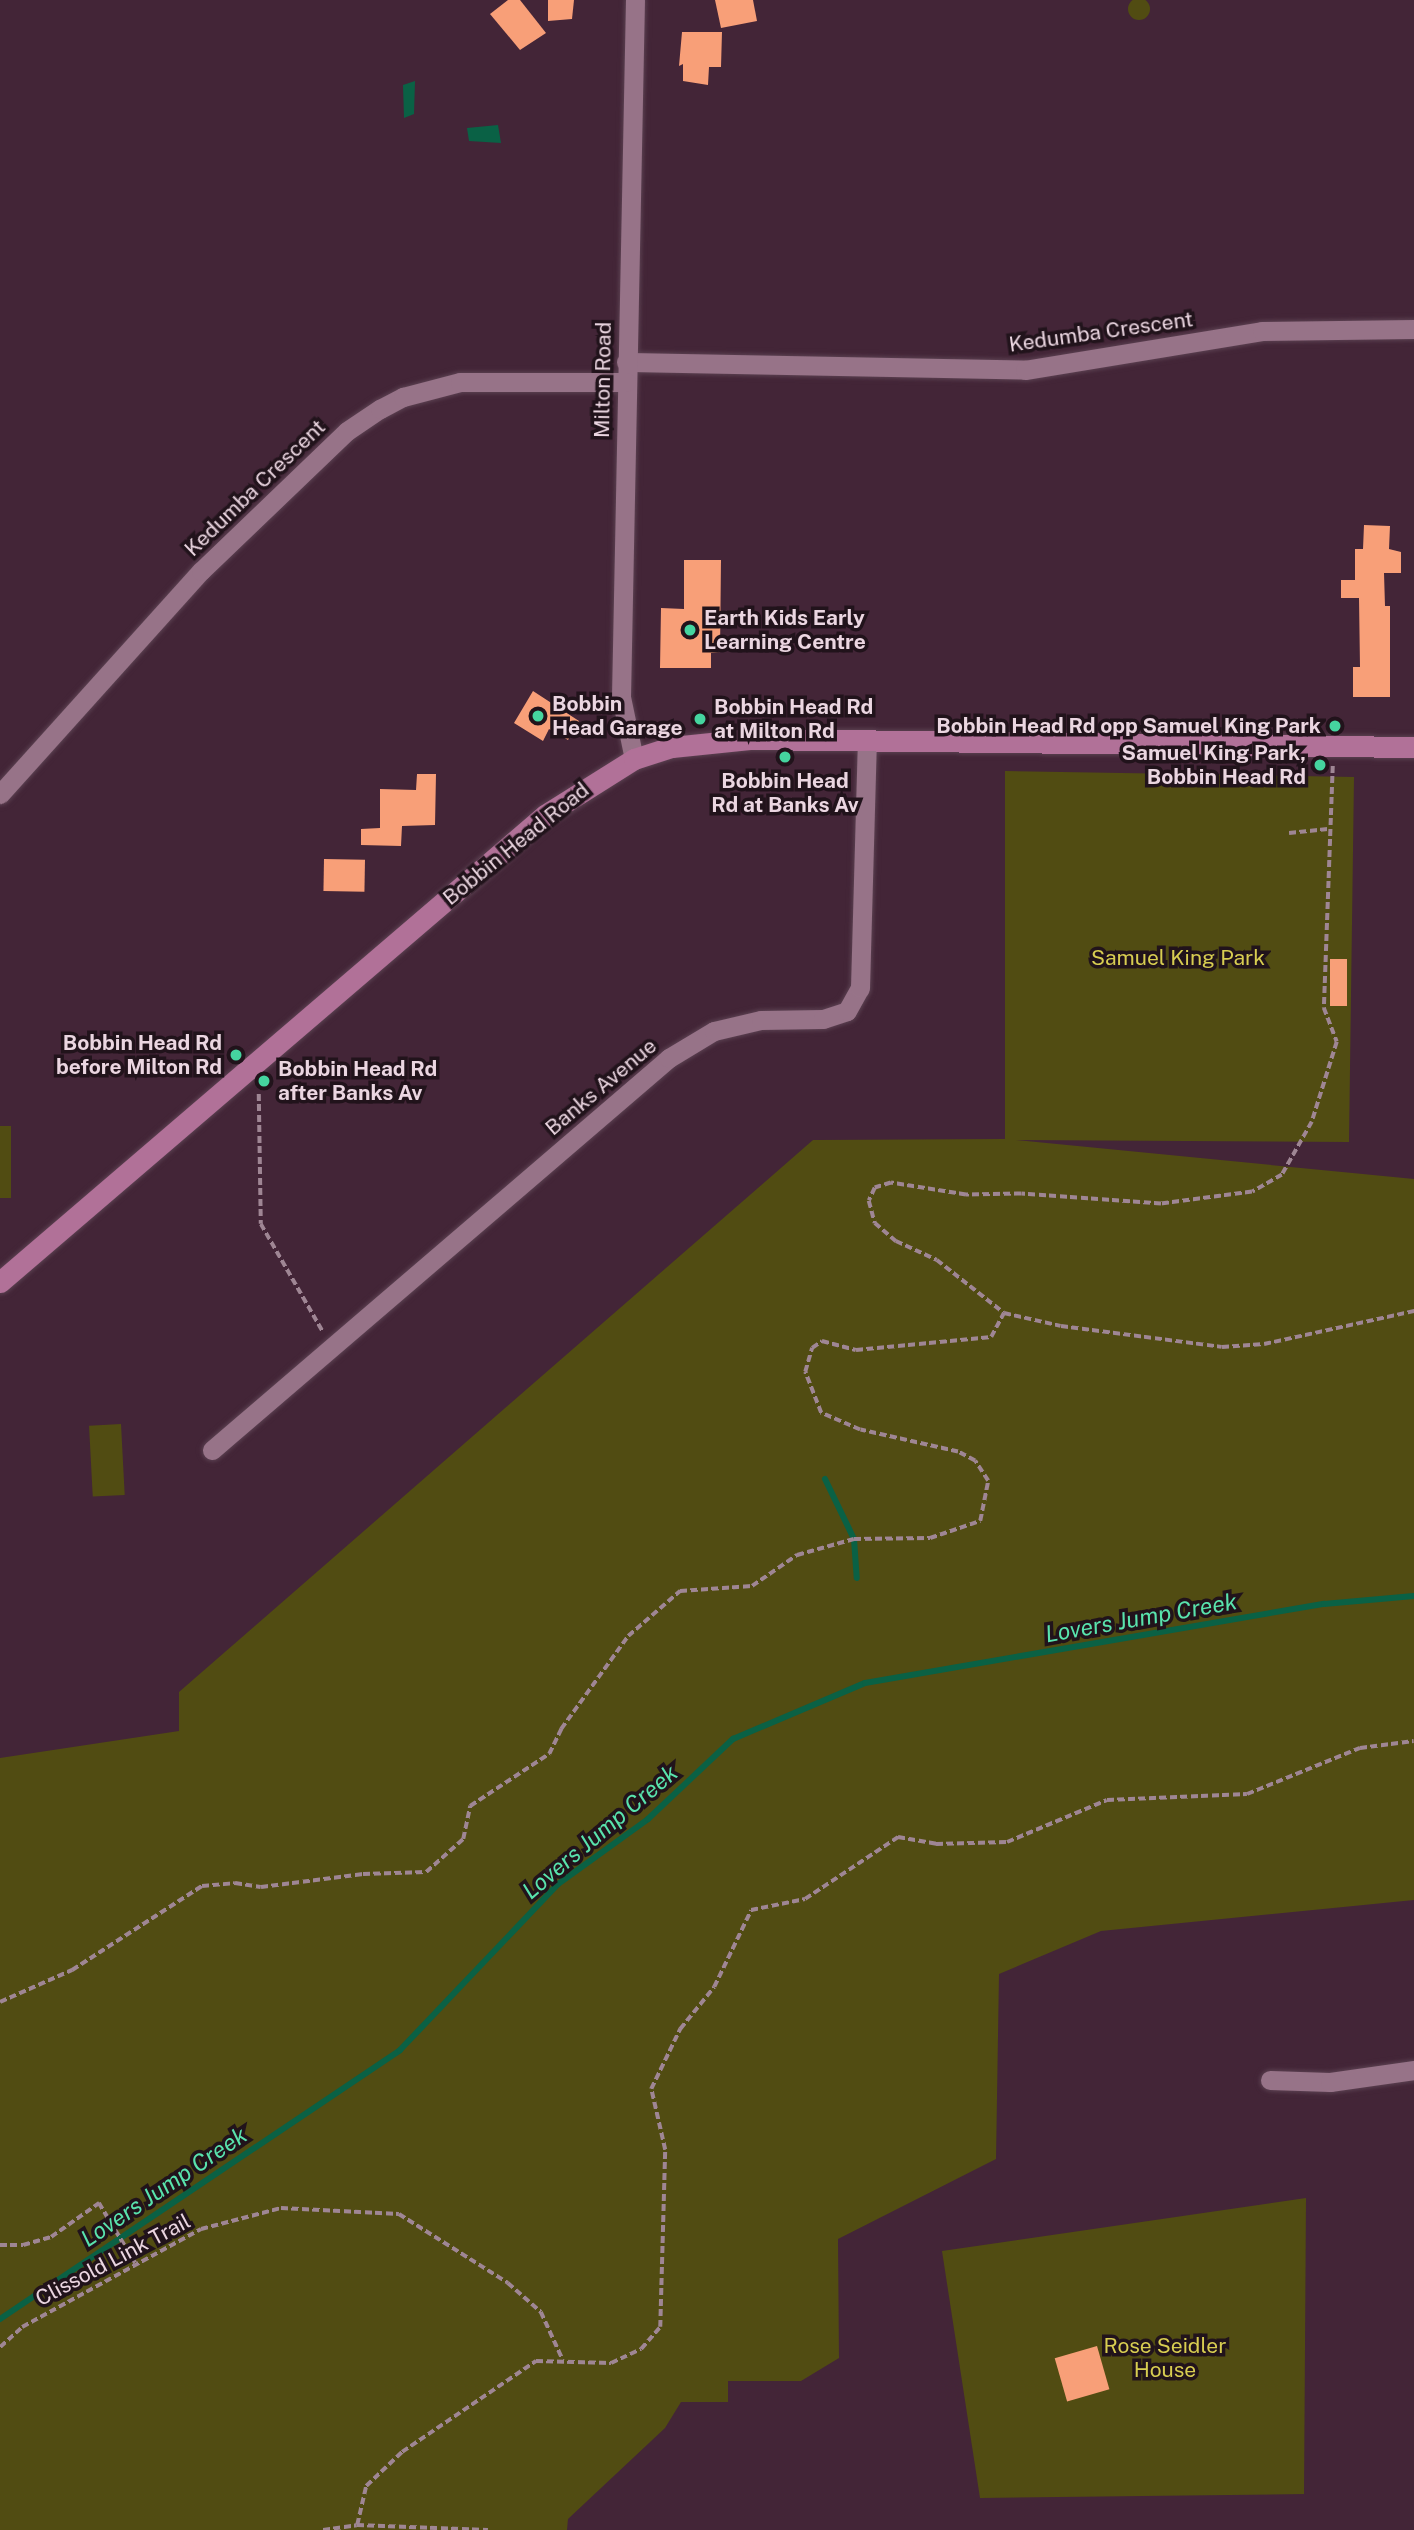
<!DOCTYPE html>
<style>
body{margin:0}
#map{position:relative;width:1414px;height:2530px;overflow:hidden;background:#432537;font-family:"Public Sans",sans-serif}
div>[style]{position:absolute}
.green>*{inset:0;background:#514c12;transform-origin:0 0}
.round{border-radius:50%}
.water>*{inset:0;background:#0a6145}
.stream>*{height:6px;margin:-3px;padding:0 3px;transform-origin:3px;border-radius:3px;background:#0a6145}
.building>*{inset:0;background:#f89f78;transform-origin:0 0}
.path>*{height:3.5px;margin-top:-1.75px;transform-origin:0;background:repeating-linear-gradient(90deg,#9f8694 0 7px,transparent 0 10.5px)}
.roads{filter:drop-shadow(0 0 2px #5b4151) drop-shadow(0 0 2px #5b4151)}
.minor>*{height:19px;margin:-9.5px;padding:0 9.5px;transform-origin:9.5px;border-radius:9.5px;background:#977388}
.major>*{height:21px;margin:-10.5px;padding:0 10.5px;transform-origin:10.5px;border-radius:10.5px;background:#b17198}
.dots>*{width:19px;height:19px;translate:-50% -50%;box-sizing:border-box;border:4px solid #21131b;border-radius:50%}
span{translate:-50% -50%;white-space:nowrap;text-align:center;line-height:1.15;-webkit-text-stroke:7px #21131b;paint-order:stroke}
.street-label{font-size:21px;color:#ebd6e1}
.poi-label{font-size:21px;color:#ebd6e1;font-weight:700}
.left{translate:0 -50%;text-align:left}
.right{translate:-100% -50%;text-align:right}
.park-label{font-size:21px;color:#d8cd51}
.water-label{font-size:23px;color:#59e3ad;font-style:italic}
</style>
<div id="map">
<div class="green">
<div class="round" style="left:1128px;top:-2px;width:22px;height:22px"></div>
<div style="clip-path:polygon(1005px 771px,1354px 777px,1349px 1142px,1016px 1140px,1414px 1179px,1414px 1900px,1101px 1931px,999px 1974px,996px 2159px,838px 2239px,839px 2358px,801px 2381px,728px 2381px,728px 2402px,681px 2402px,665px 2428px,568px 2519px,567px 2530px,0 2530px,0 1758px,179px 1731px,179px 1692px,813px 1140px,1005px 1139px)"></div>
<div style="left:0;top:1126px;width:11px;height:72px"></div>
<div style="left:121px;top:1424px;width:71px;height:32px;rotate:87deg"></div>
<div style="clip-path:polygon(1306px 2198px,1304px 2494px,980px 2498px,942px 2251px)"></div>
</div>
<div class="water">
<div style="clip-path:polygon(415px 81px,414px 114px,404px 118px,403px 85px)"></div>
<div style="clip-path:polygon(498px 125px,501px 143px,469px 141px,467px 128px)"></div>
</div>
<div class="stream">
<div style="left:825px;top:1479px;width:67px;rotate:64.2deg"></div>
<div style="left:854px;top:1539px;width:39px;rotate:86deg"></div>
<div style="left:0;top:2319px;width:482px;rotate:-33.9deg"></div>
<div style="left:400px;top:2050px;width:229px;rotate:-46.4deg"></div>
<div style="left:558px;top:1884px;width:111px;rotate:-35.8deg"></div>
<div style="left:648px;top:1819px;width:117px;rotate:-43.3deg"></div>
<div style="left:733px;top:1739px;width:143px;rotate:-23deg"></div>
<div style="left:865px;top:1683px;width:466px;rotate:-9.8deg"></div>
<div style="left:1324px;top:1604px;width:90px;rotate:-5.1deg"></div>
</div>
<div class="building">
<div style="clip-path:polygon(508px 0,520px 0,546px 33px,520px 50px,490px 14px)"></div>
<div style="clip-path:polygon(548px 0,574px 0,572px 19px,548px 21px)"></div>
<div style="clip-path:polygon(715px 0,753px 0,757px 21px,721px 28px)"></div>
<div style="clip-path:polygon(682px 32px,722px 32px,721px 67px,709px 67px,708px 85px,683px 81px,683px 64px,679px 66px)"></div>
<div style="clip-path:polygon(1364px 525px,1390px 526px,1389px 549px,1401px 552px,1401px 573px,1384px 573px,1385px 606px,1390px 606px,1390px 697px,1353px 697px,1353px 667px,1360px 667px,1359px 598px,1341px 598px,1341px 580px,1355px 580px,1355px 549px,1363px 549px)"></div>
<div style="clip-path:polygon(684px 560px,721px 560px,720px 652px,711px 653px,711px 668px,660px 668px,661px 608px,684px 609px)"></div>
<div style="clip-path:polygon(533px 691px,579px 721px,568px 740px,549px 729px,543px 741px,514px 723px)"></div>
<div style="clip-path:polygon(417px 774px,436px 774px,435px 825px,402px 826px,401px 846px,361px 845px,361px 829px,380px 828px,380px 789px,416px 790px)"></div>
<div style="left:324px;top:859px;width:41px;height:32px;rotate:1deg"></div>
<div style="left:1330px;top:959px;width:17px;height:47px"></div>
<div style="left:1097px;top:2346px;width:45px;height:44px;rotate:74deg"></div>
</div>
<div class="path">
<div style="left:1333px;top:766px;width:242px;rotate:92.1deg"></div>
<div style="left:1324px;top:1008px;width:36px;rotate:69deg"></div>
<div style="left:1337px;top:1042px;width:84px;rotate:107.4deg"></div>
<div style="left:1312px;top:1122px;width:61px;rotate:119.5deg"></div>
<div style="left:1282px;top:1175px;width:34px;rotate:150deg"></div>
<div style="left:1252px;top:1192px;width:92px;rotate:172.5deg"></div>
<div style="left:1161px;top:1204px;width:140px;rotate:-175.9deg"></div>
<div style="left:1021px;top:1194px;width:55px;rotate:179deg"></div>
<div style="left:966px;top:1195px;width:76px;rotate:-170.9deg"></div>
<div style="left:891px;top:1183px;width:17px;rotate:163deg"></div>
<div style="left:875px;top:1188px;width:14px;rotate:115deg"></div>
<div style="left:869px;top:1201px;width:23px;rotate:75deg"></div>
<div style="left:875px;top:1223px;width:28px;rotate:41deg"></div>
<div style="left:896px;top:1241px;width:45px;rotate:24.9deg"></div>
<div style="left:937px;top:1260px;width:85px;rotate:38.3deg"></div>
<div style="left:1004px;top:1313px;width:58px;rotate:12.8deg"></div>
<div style="left:1061px;top:1326px;width:162px;rotate:7.4deg"></div>
<div style="left:1222px;top:1347px;width:42px;rotate:-4.1deg"></div>
<div style="left:1264px;top:1344px;width:154px;rotate:-12.4deg"></div>
<div style="left:1289px;top:833px;width:39px;rotate:-6deg"></div>
<div style="left:259px;top:1094px;width:130px;rotate:89.1deg"></div>
<div style="left:261px;top:1224px;width:125px;rotate:60.1deg"></div>
<div style="left:0;top:2002px;width:79px;rotate:-24deg"></div>
<div style="left:72px;top:1970px;width:155px;rotate:-32.9deg"></div>
<div style="left:202px;top:1886px;width:33px;rotate:-5deg"></div>
<div style="left:235px;top:1883px;width:26px;rotate:9deg"></div>
<div style="left:261px;top:1887px;width:103px;rotate:-7.3deg"></div>
<div style="left:363px;top:1874px;width:63px;rotate:-1.8deg"></div>
<div style="left:426px;top:1872px;width:50px;rotate:-41.7deg"></div>
<div style="left:463px;top:1839px;width:34px;rotate:-78deg"></div>
<div style="left:470px;top:1806px;width:95px;rotate:-33.4deg"></div>
<div style="left:549px;top:1754px;width:28px;rotate:-64deg"></div>
<div style="left:561px;top:1729px;width:115px;rotate:-54.2deg"></div>
<div style="left:628px;top:1636px;width:69px;rotate:-40.9deg"></div>
<div style="left:680px;top:1591px;width:72px;rotate:-4deg"></div>
<div style="left:752px;top:1586px;width:55px;rotate:-34.6deg"></div>
<div style="left:797px;top:1555px;width:59px;rotate:-15.7deg"></div>
<div style="left:854px;top:1539px;width:76px;rotate:-0.8deg"></div>
<div style="left:930px;top:1538px;width:53px;rotate:-18.8deg"></div>
<div style="left:980px;top:1521px;width:41px;rotate:-78.7deg"></div>
<div style="left:988px;top:1481px;width:24px;rotate:-123deg"></div>
<div style="left:975px;top:1461px;width:19px;rotate:-152deg"></div>
<div style="left:958px;top:1452px;width:100px;rotate:-167.3deg"></div>
<div style="left:860px;top:1430px;width:43px;rotate:-156.4deg"></div>
<div style="left:821px;top:1413px;width:44px;rotate:-111.3deg"></div>
<div style="left:805px;top:1372px;width:25px;rotate:-74deg"></div>
<div style="left:812px;top:1348px;width:12px;rotate:-35deg"></div>
<div style="left:822px;top:1341px;width:35px;rotate:15deg"></div>
<div style="left:856px;top:1350px;width:136px;rotate:-5.5deg"></div>
<div style="left:991px;top:1337px;width:27px;rotate:-62deg"></div>
<div style="left:0;top:2245px;width:23px"></div>
<div style="left:23px;top:2245px;width:29px;rotate:-16deg"></div>
<div style="left:51px;top:2237px;width:59px;rotate:-35.3deg"></div>
<div style="left:99px;top:2203px;width:71px;rotate:58.8deg"></div>
<div style="left:0;top:2347px;width:30px;rotate:-42deg"></div>
<div style="left:22px;top:2327px;width:204px;rotate:-28.7deg"></div>
<div style="left:201px;top:2229px;width:83px;rotate:-14.7deg"></div>
<div style="left:281px;top:2208px;width:118px;rotate:2.9deg"></div>
<div style="left:399px;top:2214px;width:129px;rotate:32.3deg"></div>
<div style="left:508px;top:2283px;width:44px;rotate:41.3deg"></div>
<div style="left:541px;top:2312px;width:53px;rotate:65.4deg"></div>
<div style="left:357px;top:2525px;width:131px;rotate:2.2deg"></div>
<div style="left:323px;top:2530px;width:34px;rotate:-8deg"></div>
<div style="left:357px;top:2525px;width:40px;rotate:-77deg"></div>
<div style="left:366px;top:2486px;width:50px;rotate:-43.4deg"></div>
<div style="left:402px;top:2452px;width:162px;rotate:-34.2deg"></div>
<div style="left:536px;top:2361px;width:75px;rotate:1.5deg"></div>
<div style="left:611px;top:2363px;width:33px;rotate:-25deg"></div>
<div style="left:641px;top:2349px;width:29px;rotate:-49deg"></div>
<div style="left:660px;top:2327px;width:177px;rotate:-88.4deg"></div>
<div style="left:665px;top:2150px;width:63px;rotate:-102.9deg"></div>
<div style="left:651px;top:2089px;width:67px;rotate:-64.2deg"></div>
<div style="left:680px;top:2029px;width:54px;rotate:-51deg"></div>
<div style="left:714px;top:1987px;width:85px;rotate:-64.3deg"></div>
<div style="left:751px;top:1910px;width:55px;rotate:-11.5deg"></div>
<div style="left:805px;top:1899px;width:112px;rotate:-33.7deg"></div>
<div style="left:898px;top:1837px;width:39px;rotate:10deg"></div>
<div style="left:936px;top:1844px;width:71px;rotate:-1.6deg"></div>
<div style="left:1007px;top:1842px;width:108px;rotate:-22.8deg"></div>
<div style="left:1107px;top:1800px;width:140px;rotate:-2.5deg"></div>
<div style="left:1247px;top:1794px;width:122px;rotate:-22.2deg"></div>
<div style="left:1360px;top:1748px;width:54px;rotate:-7.4deg"></div>
</div>
<div class="roads">
<div class="minor">
<div style="left:626px;top:362px;width:399px;rotate:1.1deg"></div>
<div style="left:1025px;top:370px;width:240px;rotate:-9.3deg"></div>
<div style="left:1262px;top:331px;width:152px;rotate:-0.8deg"></div>
<div style="left:634px;top:759px;width:63px;rotate:-101.8deg"></div>
<div style="left:621px;top:697px;width:697px;rotate:-88.85deg"></div>
<div style="left:0;top:794px;width:300px;rotate:-48deg"></div>
<div style="left:201px;top:571px;width:202px;rotate:-43.8deg"></div>
<div style="left:347px;top:431px;width:40px;rotate:-34deg"></div>
<div style="left:380px;top:409px;width:26px;rotate:-28deg"></div>
<div style="left:403px;top:397px;width:59px;rotate:-14.7deg"></div>
<div style="left:460px;top:382px;width:166px"></div>
<div style="left:212px;top:1450px;width:602px;rotate:-40.62deg"></div>
<div style="left:669px;top:1058px;width:52px;rotate:-31deg"></div>
<div style="left:714px;top:1031px;width:48px;rotate:-13.2deg"></div>
<div style="left:761px;top:1020px;width:62px;rotate:-0.9deg"></div>
<div style="left:823px;top:1019px;width:25px;rotate:-18deg"></div>
<div style="left:847px;top:1011px;width:26px;rotate:-61deg"></div>
<div style="left:860px;top:988px;width:247px;rotate:-88.4deg"></div>
<div style="left:1270px;top:2080px;width:60px;rotate:1.9deg"></div>
<div style="left:1330px;top:2082px;width:85px;rotate:-8.1deg"></div>
</div>
<div class="major">
<div style="left:0;top:1282px;width:718px;rotate:-40.59deg"></div>
<div style="left:545px;top:815px;width:105px;rotate:-32.2deg"></div>
<div style="left:634px;top:759px;width:40px;rotate:-18deg"></div>
<div style="left:672px;top:747px;width:78px;rotate:-5.9deg"></div>
<div style="left:750px;top:739px;width:664px;rotate:0.69deg"></div>
</div>
</div>
<div class="dots">
<div style="left:690px;top:630px;background:#45d49f"></div>
<div style="left:538px;top:716px;background:#45d49f"></div>
<div style="left:700px;top:719px;background:#45d49f"></div>
<div style="left:1335px;top:726px;background:#45d49f"></div>
<div style="left:785px;top:757px;background:#45d49f"></div>
<div style="left:1320px;top:765px;background:#45d49f"></div>
<div style="left:236px;top:1055px;background:#45d49f"></div>
<div style="left:264px;top:1081px;background:#45d49f"></div>
</div>
<div class="street-label">
<span style="left:1101px;top:332px;rotate:-8deg">Kedumba Crescent</span>
<span style="left:603px;top:380px;rotate:-89deg">Milton Road</span>
<span style="left:255px;top:488px;rotate:-44deg">Kedumba Crescent</span>
<span style="left:516px;top:844px;rotate:-39deg">Bobbin Head Road</span>
<span style="left:601px;top:1087px;rotate:-40deg">Banks Avenue</span>
<span style="left:113px;top:2260px;rotate:-28deg">Clissold Link Trail</span>
</div>
<div class="poi-label">
<span class="left" style="left:704px;top:630px">Earth Kids Early<br>Learning Centre</span>
<span class="left" style="left:552px;top:716px">Bobbin<br>Head Garage</span>
<span class="left" style="left:714px;top:719px">Bobbin Head Rd<br>at Milton Rd</span>
<span class="right" style="left:1321px;top:726px">Bobbin Head Rd opp Samuel King Park</span>
<span class="right" style="left:1306px;top:765px">Samuel King Park,<br>Bobbin Head Rd</span>
<span style="left:785px;top:793px">Bobbin Head<br>Rd at Banks Av</span>
<span class="right" style="left:222px;top:1055px">Bobbin Head Rd<br>before Milton Rd</span>
<span class="left" style="left:278px;top:1081px">Bobbin Head Rd<br>after Banks Av</span>
</div>
<div class="park-label">
<span style="left:1178px;top:958px">Samuel King Park</span>
<span style="left:1165px;top:2358px">Rose Seidler<br>House</span>
</div>
<div class="water-label">
<span style="left:1141px;top:1618px;rotate:-10deg">Lovers Jump Creek</span>
<span style="left:600px;top:1832px;rotate:-40deg">Lovers Jump Creek</span>
<span style="left:164px;top:2187px;rotate:-34deg">Lovers Jump Creek</span>
</div>
</div>
